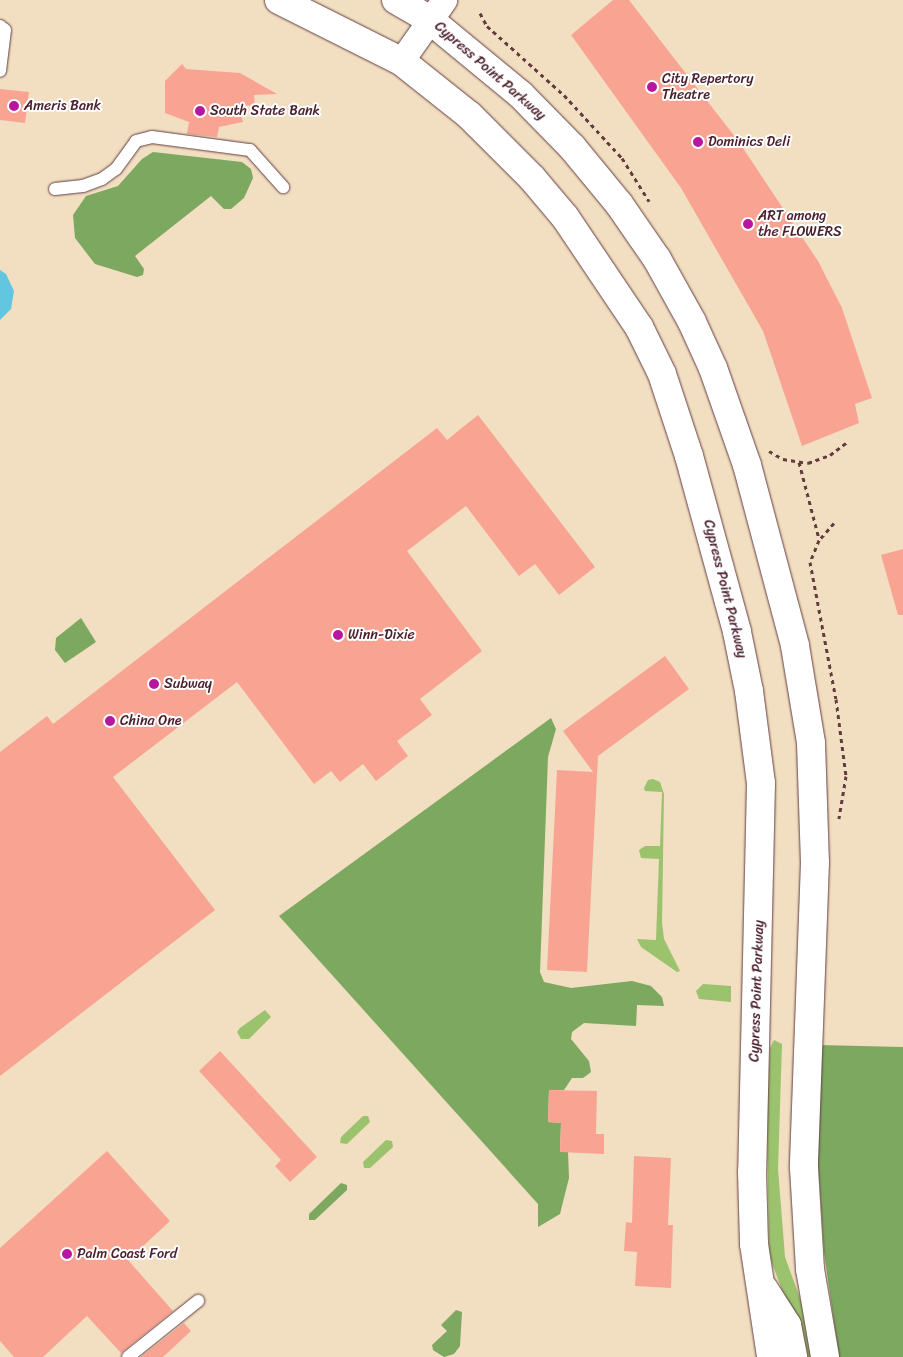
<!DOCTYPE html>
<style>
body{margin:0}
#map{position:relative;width:903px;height:1357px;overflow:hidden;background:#f2dec0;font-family:Sriracha,sans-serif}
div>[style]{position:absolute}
.green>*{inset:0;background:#9bc26d}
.forest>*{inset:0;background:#7ca860}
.water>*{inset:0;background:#62c6e0}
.building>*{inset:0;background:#f9a493}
.path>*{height:3px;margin-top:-1.5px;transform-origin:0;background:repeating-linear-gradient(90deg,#633c41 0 4px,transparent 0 8px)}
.roads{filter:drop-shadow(0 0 1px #633c41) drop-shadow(0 0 1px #633c41)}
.lane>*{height:12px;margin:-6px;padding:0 6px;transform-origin:6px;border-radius:6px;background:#fff}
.street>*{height:25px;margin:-12.5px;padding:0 12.5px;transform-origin:12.5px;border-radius:12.5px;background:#fff}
.secondary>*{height:28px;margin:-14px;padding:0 14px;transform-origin:14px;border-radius:14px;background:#fff}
.dots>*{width:14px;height:14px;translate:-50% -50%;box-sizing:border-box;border:2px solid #fff;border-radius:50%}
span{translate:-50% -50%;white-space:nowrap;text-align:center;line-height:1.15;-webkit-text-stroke:4px #fff;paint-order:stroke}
.street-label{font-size:14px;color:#4a1f2b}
.poi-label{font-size:14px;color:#4a1f2b}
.left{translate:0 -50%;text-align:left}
</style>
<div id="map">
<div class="green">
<div style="clip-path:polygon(653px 779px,660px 782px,664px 794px,662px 923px,664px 939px,680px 971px,677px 972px,641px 947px,637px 939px,656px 940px,659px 859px,641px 858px,639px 850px,645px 846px,660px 846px,662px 792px,645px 791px,644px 788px,648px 780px)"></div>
<div style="clip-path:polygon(703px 984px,731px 986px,731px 1002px,699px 999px,696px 991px)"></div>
<div style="clip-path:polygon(265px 1010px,271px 1017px,249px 1039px,241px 1039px,237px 1032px,240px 1028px)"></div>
<div style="clip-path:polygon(774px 1040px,782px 1044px,778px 1169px,785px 1257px,801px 1301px,812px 1357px,798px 1357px,791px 1314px,769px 1255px,767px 1112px,770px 1048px)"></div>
<div style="clip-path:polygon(363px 1116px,368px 1116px,370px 1122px,347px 1144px,340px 1143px,341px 1137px)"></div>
<div style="clip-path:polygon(386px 1140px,392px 1141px,393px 1147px,370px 1168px,364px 1168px,363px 1162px)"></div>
</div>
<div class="forest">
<div style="clip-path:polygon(153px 152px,242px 162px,251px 169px,253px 178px,244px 198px,231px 209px,224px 209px,211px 196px,135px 256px,144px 269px,143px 275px,137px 277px,95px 264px,75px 238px,73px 215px,86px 196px,118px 186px,142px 159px)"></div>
<div style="clip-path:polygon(81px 618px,96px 642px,65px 663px,55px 650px,56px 638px)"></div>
<div style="clip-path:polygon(551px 718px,556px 729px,548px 757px,540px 972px,544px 982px,571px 988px,632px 981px,651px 986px,662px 997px,664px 1006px,637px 1005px,636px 1026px,584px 1023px,572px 1032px,571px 1039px,589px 1061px,591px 1072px,583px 1078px,572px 1078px,564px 1090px,549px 1090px,548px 1122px,561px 1123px,560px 1152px,568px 1152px,569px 1178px,560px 1214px,538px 1227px,538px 1204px,279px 916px)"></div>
<div style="clip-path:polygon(819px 1045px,903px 1047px,903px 1357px,839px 1357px,824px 1252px,818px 1162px)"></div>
<div style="clip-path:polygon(341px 1183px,347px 1185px,347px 1190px,315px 1220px,309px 1220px,309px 1214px)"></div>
<div style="clip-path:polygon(456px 1310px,462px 1312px,460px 1346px,454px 1354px,444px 1357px,433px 1350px,432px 1345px,447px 1331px,441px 1325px)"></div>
</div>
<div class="water">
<div style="clip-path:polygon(0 270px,6px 274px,14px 291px,11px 309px,0 320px)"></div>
</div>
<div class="building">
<div style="clip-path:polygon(613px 0,629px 0,739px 142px,818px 261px,842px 308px,872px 398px,855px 404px,859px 423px,802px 446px,763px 331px,681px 188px,571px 35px)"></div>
<div style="clip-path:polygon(182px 64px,186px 69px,240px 73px,277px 94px,254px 95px,255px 106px,238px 105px,243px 122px,219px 127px,217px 137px,187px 134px,189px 122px,165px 113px,165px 81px)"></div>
<div style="clip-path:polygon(0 89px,29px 92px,25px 123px,0 120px)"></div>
<div style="clip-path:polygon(478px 415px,595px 567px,559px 595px,535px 564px,519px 576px,466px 506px,407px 551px,482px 651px,420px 699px,432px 715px,397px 741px,408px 756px,376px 781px,363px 764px,340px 782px,331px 771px,314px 784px,237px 682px,113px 777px,215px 910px,0 1076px,0 752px,47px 716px,53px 724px,437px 428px,447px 440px)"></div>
<div style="clip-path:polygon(903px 549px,903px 615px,898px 615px,881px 555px)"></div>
<div style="clip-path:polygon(665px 656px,689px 689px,598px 756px,587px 972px,547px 970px,557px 770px,593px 772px,563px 731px)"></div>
<div style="clip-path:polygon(220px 1051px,317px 1157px,290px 1182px,275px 1166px,281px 1160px,199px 1071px)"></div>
<div style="clip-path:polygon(549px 1090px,597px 1091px,596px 1134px,604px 1134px,604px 1154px,560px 1152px,561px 1123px,548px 1122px)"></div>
<div style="clip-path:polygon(107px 1151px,170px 1221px,128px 1260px,173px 1311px,121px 1353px,87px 1316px,43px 1357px,14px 1357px,0 1341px,0 1248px)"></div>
<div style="clip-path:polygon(634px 1156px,671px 1158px,668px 1225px,673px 1225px,671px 1288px,635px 1286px,637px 1252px,624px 1251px,626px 1222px,632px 1223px)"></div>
<div style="clip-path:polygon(184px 1323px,191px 1331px,163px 1357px,141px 1357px)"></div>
</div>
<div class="path">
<div style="left:480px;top:13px;width:15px;rotate:62deg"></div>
<div style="left:487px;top:26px;width:103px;rotate:41.9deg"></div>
<div style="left:564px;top:95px;width:86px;rotate:47.4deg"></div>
<div style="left:622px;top:158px;width:51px;rotate:57.9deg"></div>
<div style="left:769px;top:451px;width:16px;rotate:30deg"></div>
<div style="left:783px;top:459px;width:25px;rotate:9deg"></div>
<div style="left:808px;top:463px;width:23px;rotate:-20deg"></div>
<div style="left:830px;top:455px;width:21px;rotate:-37deg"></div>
<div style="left:799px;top:462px;width:80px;rotate:75.4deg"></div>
<div style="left:834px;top:523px;width:23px;rotate:131deg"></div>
<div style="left:819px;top:540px;width:24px;rotate:112deg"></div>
<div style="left:810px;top:562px;width:139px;rotate:79.3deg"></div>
<div style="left:836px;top:699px;width:78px;rotate:82.6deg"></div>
<div style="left:846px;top:776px;width:43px;rotate:99.5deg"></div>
</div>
<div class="roads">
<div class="lane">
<div style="left:0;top:26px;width:6px;rotate:39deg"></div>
<div style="left:5px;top:30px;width:41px;rotate:97deg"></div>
<div style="left:55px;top:189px;width:28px;rotate:-6deg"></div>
<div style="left:83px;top:186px;width:20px;rotate:-20deg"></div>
<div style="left:102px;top:179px;width:17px;rotate:-36deg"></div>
<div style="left:116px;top:169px;width:34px;rotate:-54deg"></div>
<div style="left:136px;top:141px;width:16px;rotate:-14deg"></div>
<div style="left:152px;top:137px;width:99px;rotate:7.6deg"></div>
<div style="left:250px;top:150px;width:50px;rotate:48.3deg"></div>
<div style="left:128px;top:1357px;width:90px;rotate:-38.7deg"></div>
</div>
<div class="street">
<div style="left:401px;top:61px;width:75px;rotate:-54.8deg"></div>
</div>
<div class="secondary">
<div style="left:279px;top:0;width:136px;rotate:26.6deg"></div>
<div style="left:401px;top:61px;width:87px;rotate:38.5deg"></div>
<div style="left:469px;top:115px;width:89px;rotate:45deg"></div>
<div style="left:532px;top:178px;width:51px;rotate:49.8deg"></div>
<div style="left:565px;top:217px;width:133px;rotate:56.1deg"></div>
<div style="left:639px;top:327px;width:52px;rotate:63.9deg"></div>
<div style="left:662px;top:374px;width:86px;rotate:71.8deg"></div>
<div style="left:689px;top:456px;width:182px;rotate:74.7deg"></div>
<div style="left:737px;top:632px;width:60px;rotate:78.5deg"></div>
<div style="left:749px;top:691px;width:93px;rotate:82.6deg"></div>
<div style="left:761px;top:783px;width:389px;rotate:91.3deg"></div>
<div style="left:752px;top:1172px;width:72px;rotate:88.4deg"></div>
<div style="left:754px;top:1244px;width:114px;rotate:81.4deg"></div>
<div style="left:396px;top:0;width:39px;rotate:30deg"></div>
<div style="left:430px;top:20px;width:118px;rotate:39.5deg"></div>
<div style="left:521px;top:95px;width:73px;rotate:45.6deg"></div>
<div style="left:572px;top:147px;width:74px;rotate:50.5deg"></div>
<div style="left:619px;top:204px;width:67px;rotate:55.4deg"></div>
<div style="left:657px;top:259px;width:72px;rotate:60.9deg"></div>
<div style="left:692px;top:322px;width:51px;rotate:65.5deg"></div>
<div style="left:713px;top:368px;width:103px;rotate:70.7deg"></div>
<div style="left:747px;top:465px;width:187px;rotate:75.1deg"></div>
<div style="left:795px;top:646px;width:98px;rotate:80.6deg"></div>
<div style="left:811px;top:743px;width:119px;rotate:88.1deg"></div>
<div style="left:815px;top:862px;width:306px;rotate:92.1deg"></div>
<div style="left:804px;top:1168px;width:101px;rotate:86.6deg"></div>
<div style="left:810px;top:1269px;width:89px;rotate:80.3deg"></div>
<div style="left:764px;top:1289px;width:43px;rotate:57.4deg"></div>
<div style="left:787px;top:1325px;width:33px;rotate:79deg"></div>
</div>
</div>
<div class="dots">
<div style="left:652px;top:87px;background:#b5179e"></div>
<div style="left:14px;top:106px;background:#b5179e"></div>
<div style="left:200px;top:111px;background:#b5179e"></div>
<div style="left:698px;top:142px;background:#b5179e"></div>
<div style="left:748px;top:224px;background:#b5179e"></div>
<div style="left:338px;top:635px;background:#b5179e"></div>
<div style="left:154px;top:684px;background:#b5179e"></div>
<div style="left:110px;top:721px;background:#b5179e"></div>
<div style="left:67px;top:1254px;background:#b5179e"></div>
</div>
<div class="street-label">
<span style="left:490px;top:71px;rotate:41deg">Cypress Point Parkway</span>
<span style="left:725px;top:589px;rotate:76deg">Cypress Point Parkway</span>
<span style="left:757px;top:991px;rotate:-88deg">Cypress Point Parkway</span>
</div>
<div class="poi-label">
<span class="left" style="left:662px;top:87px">City Repertory<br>Theatre</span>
<span class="left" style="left:24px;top:106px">Ameris Bank</span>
<span class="left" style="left:210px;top:111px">South State Bank</span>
<span class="left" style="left:708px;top:142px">Dominics Deli</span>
<span class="left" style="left:758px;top:224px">ART among<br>the FLOWERS</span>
<span class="left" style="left:348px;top:635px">Winn-Dixie</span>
<span class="left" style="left:164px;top:684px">Subway</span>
<span class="left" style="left:120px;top:721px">China One</span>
<span class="left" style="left:77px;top:1254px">Palm Coast Ford</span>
</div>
</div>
